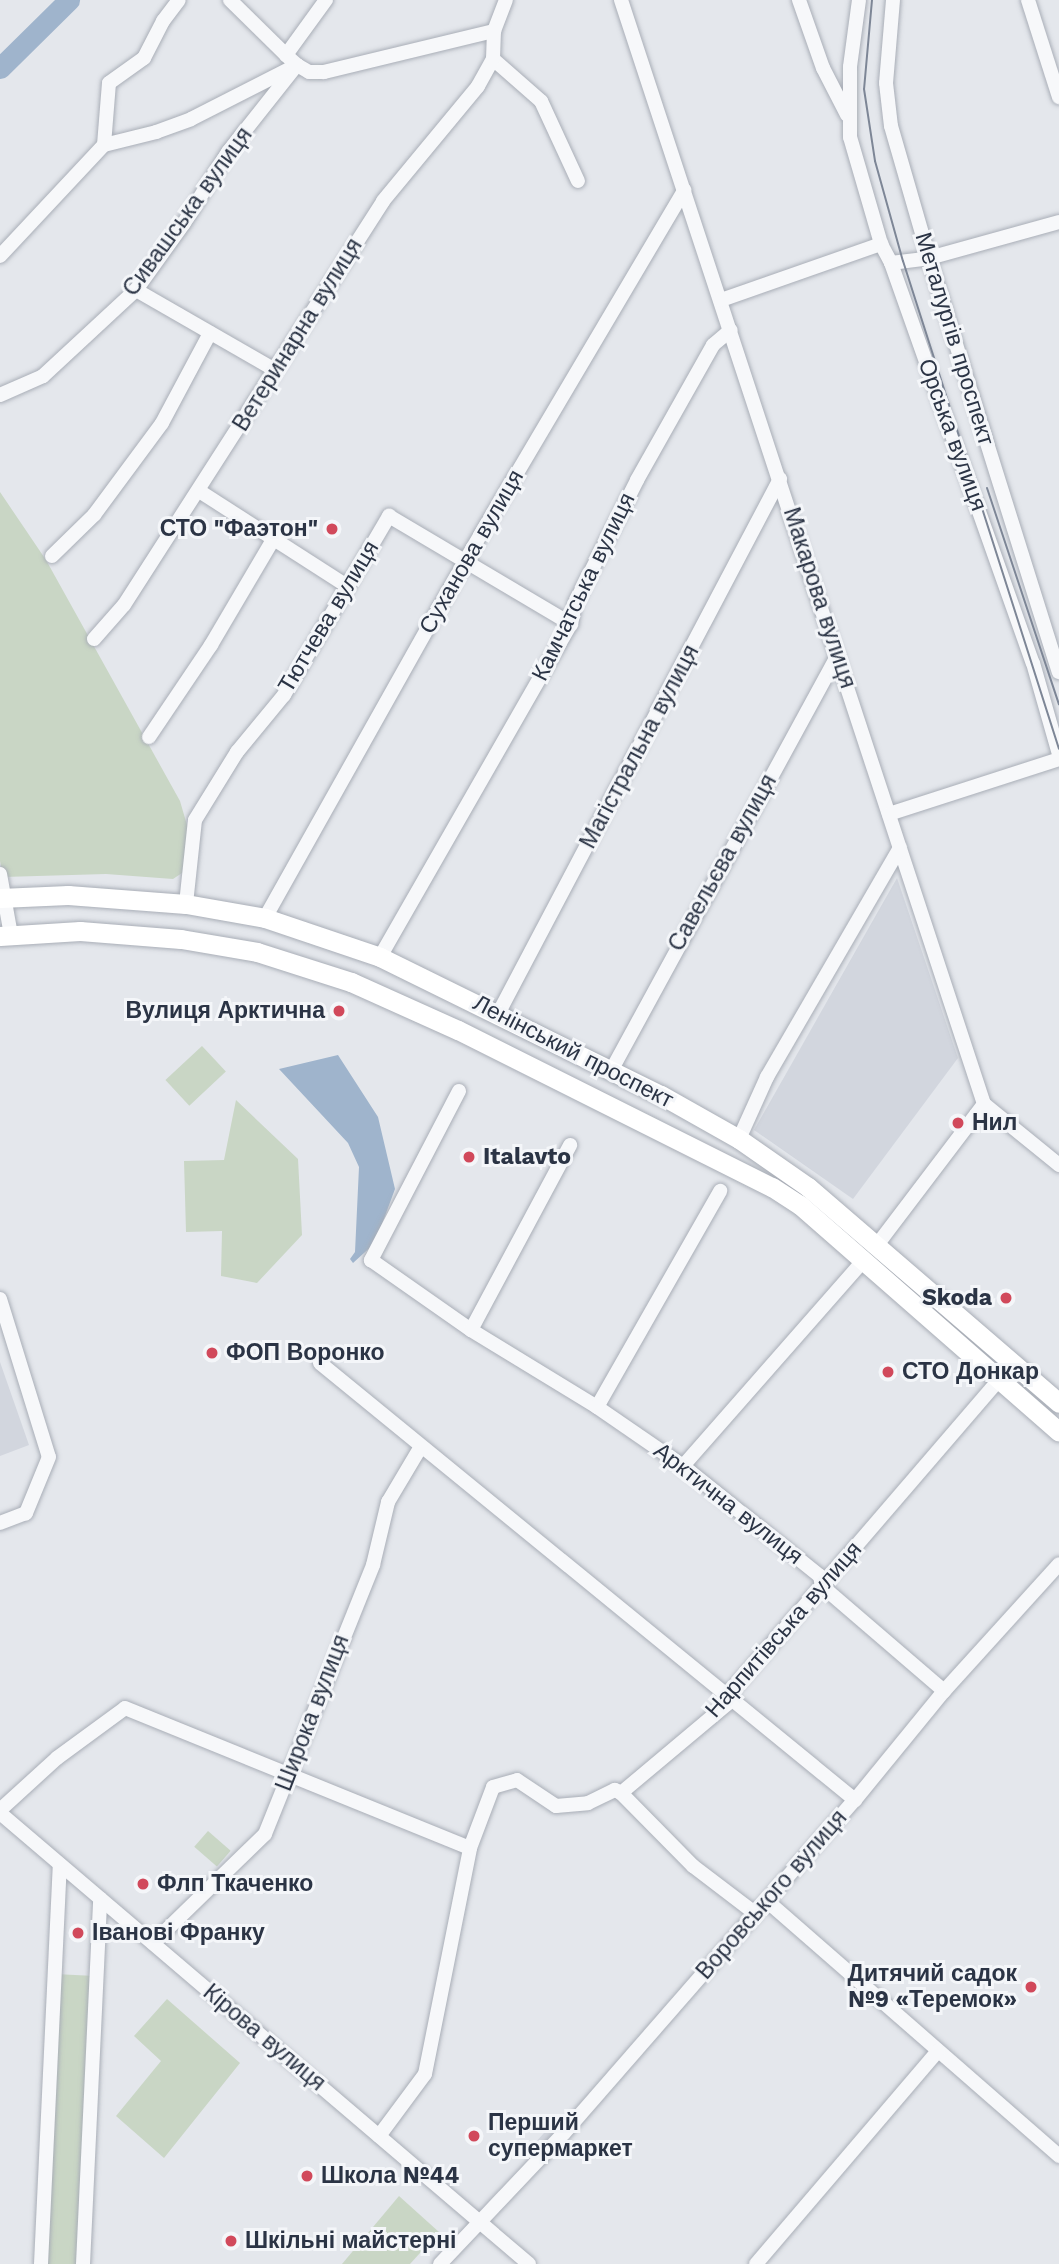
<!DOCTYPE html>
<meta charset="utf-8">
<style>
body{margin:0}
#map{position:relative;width:1059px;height:2264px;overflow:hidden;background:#e4e7ec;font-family:"Work Sans",sans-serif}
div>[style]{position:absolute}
.built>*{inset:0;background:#d2d6de;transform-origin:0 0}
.green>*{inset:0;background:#c9d6c5;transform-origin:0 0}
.water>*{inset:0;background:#9fb4cc}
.river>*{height:21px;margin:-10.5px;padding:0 10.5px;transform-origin:10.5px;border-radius:10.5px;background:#9fb4cc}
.roads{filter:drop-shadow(0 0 2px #a9aeb7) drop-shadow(0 0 2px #a9aeb7)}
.minor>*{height:14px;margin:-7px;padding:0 7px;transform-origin:7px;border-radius:7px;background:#f7f8fa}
.major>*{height:19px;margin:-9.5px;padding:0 9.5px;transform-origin:9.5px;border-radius:9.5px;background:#fff}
.tram>*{height:2px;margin:-1px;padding:0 1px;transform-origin:1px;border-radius:1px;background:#7d8696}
.dots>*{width:19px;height:19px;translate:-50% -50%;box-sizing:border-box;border:4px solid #f4f6f9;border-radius:50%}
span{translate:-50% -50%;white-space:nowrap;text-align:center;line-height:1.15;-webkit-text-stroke:6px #f4f6f9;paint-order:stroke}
.street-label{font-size:23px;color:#2b3445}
.poi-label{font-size:23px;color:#2b3445;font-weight:700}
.right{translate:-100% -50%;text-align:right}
.left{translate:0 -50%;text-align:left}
</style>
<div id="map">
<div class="built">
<div style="clip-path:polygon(897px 878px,958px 1058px,853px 1199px,754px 1130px)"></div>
<div style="clip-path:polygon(0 1362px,29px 1445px,0 1456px)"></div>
<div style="left:553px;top:2123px;width:15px;height:25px;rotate:42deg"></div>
</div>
<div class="green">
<div style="clip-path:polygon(0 492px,46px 560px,180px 801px,189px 832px,185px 871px,173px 879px,106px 874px,3px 877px,0 861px)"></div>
<div style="left:202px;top:1046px;width:35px;height:50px;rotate:47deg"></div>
<div style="clip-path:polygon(236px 1100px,298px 1159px,302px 1235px,257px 1283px,221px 1276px,222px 1231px,186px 1232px,184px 1161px,224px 1160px)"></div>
<div style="left:208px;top:1831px;width:30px;height:21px;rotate:41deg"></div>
<div style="left:55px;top:1974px;width:40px;height:290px;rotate:3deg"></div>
<div style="clip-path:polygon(167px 1999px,240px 2063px,164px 2158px,116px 2116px,161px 2061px,134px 2036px)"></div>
<div style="clip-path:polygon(399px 2196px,439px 2232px,410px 2264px,342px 2264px)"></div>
</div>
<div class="water">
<div style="clip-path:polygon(338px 1055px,378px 1117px,395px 1189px,375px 1243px,353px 1263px,350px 1259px,355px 1252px,359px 1167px,348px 1143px,279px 1069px)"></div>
</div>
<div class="river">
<div style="left:0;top:68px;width:97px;rotate:-44.6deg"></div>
</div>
<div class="roads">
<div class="minor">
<div style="left:230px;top:0;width:78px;rotate:44.5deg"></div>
<div style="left:621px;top:0;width:1162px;rotate:71.8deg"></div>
<div style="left:984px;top:1104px;width:97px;rotate:39.1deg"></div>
<div style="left:799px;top:0;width:72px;rotate:70.6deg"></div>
<div style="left:823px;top:68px;width:53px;rotate:62.9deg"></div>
<div style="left:859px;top:0;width:68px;rotate:97.7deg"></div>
<div style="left:850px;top:67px;width:70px;rotate:90deg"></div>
<div style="left:850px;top:137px;width:111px;rotate:73.8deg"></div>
<div style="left:881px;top:244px;width:21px;rotate:62deg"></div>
<div style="left:891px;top:263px;width:424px;rotate:70.5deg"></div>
<div style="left:1033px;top:663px;width:95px;rotate:74.1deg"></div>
<div style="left:893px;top:0;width:83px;rotate:94.8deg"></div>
<div style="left:886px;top:83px;width:43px;rotate:83.4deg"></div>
<div style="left:891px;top:126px;width:137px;rotate:73.9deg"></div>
<div style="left:929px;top:258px;width:434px;rotate:72.6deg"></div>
<div style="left:1028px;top:0;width:102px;rotate:72.3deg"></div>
<div style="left:493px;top:59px;width:64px;rotate:41.2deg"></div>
<div style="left:541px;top:101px;width:88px;rotate:65.2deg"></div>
<div style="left:104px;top:145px;width:54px;rotate:-14deg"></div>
<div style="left:156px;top:132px;width:37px;rotate:-20deg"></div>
<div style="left:191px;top:119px;width:119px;rotate:-27deg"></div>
<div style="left:297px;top:65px;width:14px;rotate:30deg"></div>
<div style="left:309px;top:72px;width:15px"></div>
<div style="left:324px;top:72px;width:175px;rotate:-13.6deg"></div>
<div style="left:0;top:256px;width:152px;rotate:-46.9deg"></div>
<div style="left:104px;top:145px;width:62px;rotate:-85.4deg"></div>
<div style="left:109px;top:83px;width:43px;rotate:-35.5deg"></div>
<div style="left:144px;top:58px;width:42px;rotate:-62.8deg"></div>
<div style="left:163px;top:21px;width:26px;rotate:-53deg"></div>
<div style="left:891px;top:263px;width:38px;rotate:-7deg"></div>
<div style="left:929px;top:258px;width:135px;rotate:-15.5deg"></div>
<div style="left:136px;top:290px;width:160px;rotate:29.9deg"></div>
<div style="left:721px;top:300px;width:170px;rotate:-19.3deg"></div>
<div style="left:0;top:395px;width:47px;rotate:-23.8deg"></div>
<div style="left:43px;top:376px;width:127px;rotate:-42.8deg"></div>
<div style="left:136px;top:290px;width:82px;rotate:-54.4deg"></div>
<div style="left:184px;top:223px;width:84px;rotate:-58.2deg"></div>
<div style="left:228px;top:152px;width:111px;rotate:-51.6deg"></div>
<div style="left:297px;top:65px;width:15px;rotate:-138deg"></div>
<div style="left:286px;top:55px;width:68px;rotate:-54deg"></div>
<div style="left:199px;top:491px;width:176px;rotate:32.7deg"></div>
<div style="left:52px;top:556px;width:59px;rotate:-44.3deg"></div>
<div style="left:94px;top:515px;width:114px;rotate:-53.5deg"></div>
<div style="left:162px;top:423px;width:102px;rotate:-61.9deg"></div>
<div style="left:94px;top:639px;width:45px;rotate:-48.6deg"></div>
<div style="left:124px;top:605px;width:480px;rotate:-57.3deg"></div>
<div style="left:383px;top:201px;width:149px;rotate:-50.4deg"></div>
<div style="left:478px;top:86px;width:31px;rotate:-61deg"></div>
<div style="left:493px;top:59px;width:28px;rotate:-88deg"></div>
<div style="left:494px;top:31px;width:33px;rotate:-69deg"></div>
<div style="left:149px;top:737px;width:111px;rotate:-56deg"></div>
<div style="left:211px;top:645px;width:124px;rotate:-59.5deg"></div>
<div style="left:889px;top:814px;width:179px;rotate:-17.9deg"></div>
<div style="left:0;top:874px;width:62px;rotate:79.8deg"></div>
<div style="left:186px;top:904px;width:84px;rotate:-83.9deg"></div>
<div style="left:195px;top:820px;width:80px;rotate:-58.3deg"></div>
<div style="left:237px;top:752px;width:74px;rotate:-50.5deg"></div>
<div style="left:284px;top:695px;width:208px;rotate:-59.6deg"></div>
<div style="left:389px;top:516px;width:212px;rotate:30.7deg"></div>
<div style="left:265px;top:918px;width:409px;rotate:-60.7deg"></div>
<div style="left:465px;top:561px;width:431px;rotate:-59.4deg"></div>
<div style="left:380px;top:957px;width:384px;rotate:-60.2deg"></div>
<div style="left:571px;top:624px;width:21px;rotate:-79deg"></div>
<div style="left:575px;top:603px;width:138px;rotate:-63.2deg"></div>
<div style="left:637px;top:480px;width:155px;rotate:-60.6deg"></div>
<div style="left:713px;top:345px;width:23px;rotate:-40deg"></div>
<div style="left:498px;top:1014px;width:605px;rotate:-62.21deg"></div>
<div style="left:611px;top:1071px;width:473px;rotate:-61.4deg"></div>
<div style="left:459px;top:1091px;width:191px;rotate:117.5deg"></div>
<div style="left:371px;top:1260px;width:122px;rotate:35deg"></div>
<div style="left:471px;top:1330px;width:148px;rotate:31.4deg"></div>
<div style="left:597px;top:1407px;width:104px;rotate:34.5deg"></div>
<div style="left:683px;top:1466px;width:176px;rotate:38.8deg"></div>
<div style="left:820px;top:1576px;width:10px;rotate:79deg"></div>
<div style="left:822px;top:1586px;width:161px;rotate:40.7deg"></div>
<div style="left:739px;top:1139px;width:68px;rotate:-65.7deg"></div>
<div style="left:767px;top:1077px;width:265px;rotate:-59.9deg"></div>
<div style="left:877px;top:1245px;width:177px;rotate:-52.8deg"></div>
<div style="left:0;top:1299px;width:165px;rotate:72.8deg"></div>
<div style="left:49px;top:1457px;width:61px;rotate:112.3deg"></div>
<div style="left:26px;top:1513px;width:28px;rotate:159deg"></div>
<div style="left:471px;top:1330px;width:210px;rotate:-61.8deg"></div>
<div style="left:320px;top:1363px;width:691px;rotate:39.24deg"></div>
<div style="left:597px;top:1407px;width:249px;rotate:-60.3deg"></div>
<div style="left:683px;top:1466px;width:274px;rotate:-48.7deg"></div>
<div style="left:621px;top:1793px;width:138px;rotate:-40deg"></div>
<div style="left:727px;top:1704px;width:8px;rotate:-90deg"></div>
<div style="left:727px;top:1696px;width:417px;rotate:-49.3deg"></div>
<div style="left:621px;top:1793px;width:103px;rotate:45.4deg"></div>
<div style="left:693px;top:1866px;width:79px;rotate:37.3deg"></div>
<div style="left:0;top:1810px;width:77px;rotate:-42.4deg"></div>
<div style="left:57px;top:1758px;width:84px;rotate:-36.3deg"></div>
<div style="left:125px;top:1708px;width:372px;rotate:22.1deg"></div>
<div style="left:0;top:1813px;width:695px;rotate:40.45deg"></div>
<div style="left:767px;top:1901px;width:388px;rotate:41.1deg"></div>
<div style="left:153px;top:1943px;width:156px;rotate:-44.2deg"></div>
<div style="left:265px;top:1834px;width:290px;rotate:-68.1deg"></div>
<div style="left:373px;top:1565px;width:65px;rotate:-76.6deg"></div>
<div style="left:388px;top:1502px;width:63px;rotate:-59.3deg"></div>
<div style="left:379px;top:2136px;width:77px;rotate:-53.4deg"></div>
<div style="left:425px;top:2074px;width:230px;rotate:-78.7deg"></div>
<div style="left:470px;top:1848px;width:65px;rotate:-69.3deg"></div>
<div style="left:493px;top:1787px;width:25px;rotate:-16deg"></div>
<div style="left:517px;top:1780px;width:47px;rotate:33.7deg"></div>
<div style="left:556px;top:1806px;width:32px;rotate:-5deg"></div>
<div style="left:588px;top:1803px;width:30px;rotate:-26deg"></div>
<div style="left:615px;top:1790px;width:7px;rotate:27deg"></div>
<div style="left:41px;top:2264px;width:400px;rotate:-87.3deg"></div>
<div style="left:83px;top:2264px;width:366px;rotate:-87.3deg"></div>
<div style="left:440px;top:2264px;width:180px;rotate:-46.6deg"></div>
<div style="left:564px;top:2133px;width:442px;rotate:-48.9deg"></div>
<div style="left:855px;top:1800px;width:141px;rotate:-50.8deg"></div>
<div style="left:944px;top:1691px;width:171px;rotate:-47.8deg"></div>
<div style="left:756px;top:2264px;width:280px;rotate:-49.5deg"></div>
</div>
<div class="major">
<div style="left:0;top:898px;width:68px;rotate:-2.5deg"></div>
<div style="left:68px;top:895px;width:118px;rotate:4.4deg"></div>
<div style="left:186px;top:904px;width:80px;rotate:10deg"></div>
<div style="left:265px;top:918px;width:121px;rotate:18.7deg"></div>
<div style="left:380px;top:957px;width:313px;rotate:26.2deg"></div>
<div style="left:661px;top:1095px;width:90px;rotate:29.4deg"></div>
<div style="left:739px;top:1139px;width:84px;rotate:34.8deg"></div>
<div style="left:808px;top:1187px;width:331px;rotate:40.7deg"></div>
<div style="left:0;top:936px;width:80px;rotate:-3.6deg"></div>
<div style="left:80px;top:931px;width:101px;rotate:4.5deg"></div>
<div style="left:181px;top:939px;width:77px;rotate:9.7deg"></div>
<div style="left:257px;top:952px;width:99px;rotate:17.7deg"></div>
<div style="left:351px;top:982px;width:117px;rotate:24.2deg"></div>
<div style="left:458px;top:1030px;width:351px;rotate:26.6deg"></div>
<div style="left:772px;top:1187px;width:33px;rotate:33deg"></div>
<div style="left:800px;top:1205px;width:344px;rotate:41.2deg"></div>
</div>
</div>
<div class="tram">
<div style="left:872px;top:0;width:89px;rotate:95.1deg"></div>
<div style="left:864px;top:89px;width:73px;rotate:81.3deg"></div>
<div style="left:875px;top:161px;width:104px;rotate:74.4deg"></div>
<div style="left:903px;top:261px;width:512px;rotate:72.27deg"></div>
<div style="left:987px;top:488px;width:228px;rotate:71.6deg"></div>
</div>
<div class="dots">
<div style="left:332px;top:529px;background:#d1495b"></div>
<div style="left:339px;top:1011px;background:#d1495b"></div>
<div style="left:958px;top:1123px;background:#d1495b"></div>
<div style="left:469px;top:1157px;background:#d1495b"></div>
<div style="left:1006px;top:1298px;background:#d1495b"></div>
<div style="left:212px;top:1353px;background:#d1495b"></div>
<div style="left:888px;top:1372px;background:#d1495b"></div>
<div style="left:143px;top:1884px;background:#d1495b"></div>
<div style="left:78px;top:1933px;background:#d1495b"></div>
<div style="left:1031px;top:1987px;background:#d1495b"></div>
<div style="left:474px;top:2136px;background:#d1495b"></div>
<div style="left:307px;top:2176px;background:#d1495b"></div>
<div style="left:231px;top:2241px;background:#d1495b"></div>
</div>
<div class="street-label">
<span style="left:188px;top:212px;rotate:-54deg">Сивашська вулиця</span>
<span style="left:298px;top:335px;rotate:-58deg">Ветеринарна вулиця</span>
<span style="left:954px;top:339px;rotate:73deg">Металургів проспект</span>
<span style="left:952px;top:435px;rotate:70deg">Орська вулиця</span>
<span style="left:472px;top:552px;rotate:-60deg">Суханова вулиця</span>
<span style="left:584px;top:587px;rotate:-64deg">Камчатська вулиця</span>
<span style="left:819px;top:598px;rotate:72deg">Макарова вулиця</span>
<span style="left:329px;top:617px;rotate:-59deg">Тютчева вулиця</span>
<span style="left:640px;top:747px;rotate:-62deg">Магістральна вулиця</span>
<span style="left:723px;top:863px;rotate:-61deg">Савельєва вулиця</span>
<span style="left:573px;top:1052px;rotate:27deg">Ленінський проспект</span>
<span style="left:728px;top:1504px;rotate:38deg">Арктична вулиця</span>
<span style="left:784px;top:1630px;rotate:-49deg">Нарпитівська вулиця</span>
<span style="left:313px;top:1713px;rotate:-69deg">Широка вулиця</span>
<span style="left:772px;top:1895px;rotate:-49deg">Воровського вулиця</span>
<span style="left:264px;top:2038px;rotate:40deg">Кірова вулиця</span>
</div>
<div class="poi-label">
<span class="right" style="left:318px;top:529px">СТО "Фаэтон"</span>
<span class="right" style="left:325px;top:1011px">Вулиця Арктична</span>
<span class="left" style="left:972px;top:1123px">Нил</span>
<span class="left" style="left:483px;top:1157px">Italavto</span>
<span class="right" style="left:992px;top:1298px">Skoda</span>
<span class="left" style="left:226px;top:1353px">ФОП Воронко</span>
<span class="left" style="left:902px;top:1372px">СТО Донкар</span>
<span class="left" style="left:157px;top:1884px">Флп Ткаченко</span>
<span class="left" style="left:92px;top:1933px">Іванові Франку</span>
<span class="right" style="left:1017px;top:1987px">Дитячий садок<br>№9 «Теремок»</span>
<span class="left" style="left:488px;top:2136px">Перший<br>супермаркет</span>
<span class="left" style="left:321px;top:2176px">Школа №44</span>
<span class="left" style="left:245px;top:2241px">Шкільні майстерні</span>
</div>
</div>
